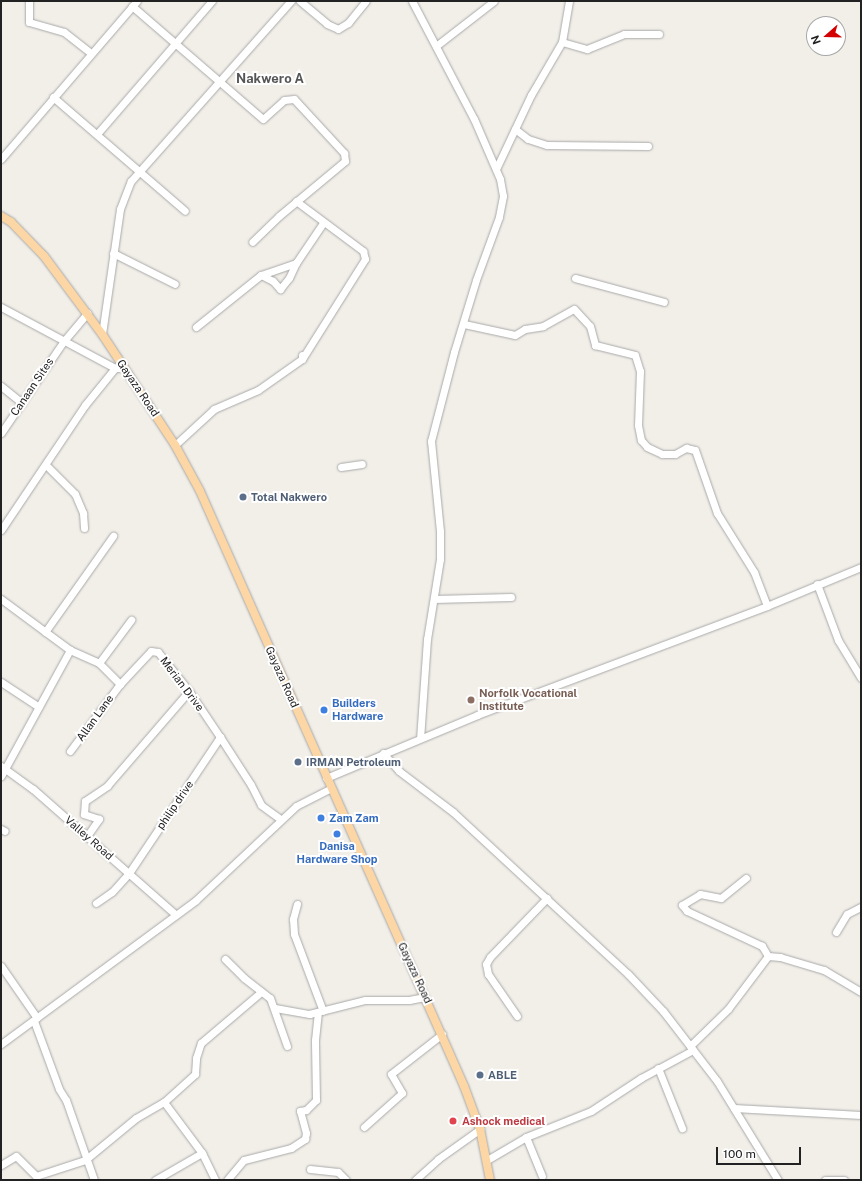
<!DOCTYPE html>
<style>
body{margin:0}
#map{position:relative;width:862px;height:1181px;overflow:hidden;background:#f2efe9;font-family:"Public Sans",sans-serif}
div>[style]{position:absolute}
.roads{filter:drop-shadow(0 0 1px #a9a9a9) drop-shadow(0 0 1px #a9a9a9)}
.minor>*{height:7px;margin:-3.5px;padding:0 3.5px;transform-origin:3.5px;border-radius:3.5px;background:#fff}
.major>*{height:8px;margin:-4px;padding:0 4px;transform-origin:4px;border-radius:4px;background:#fcd6a4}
.dots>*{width:11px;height:11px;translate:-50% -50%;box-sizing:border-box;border:2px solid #fff;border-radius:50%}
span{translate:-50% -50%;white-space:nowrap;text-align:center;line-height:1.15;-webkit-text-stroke:4px #fff;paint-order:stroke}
.street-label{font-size:11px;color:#222}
.service-label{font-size:11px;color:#4e5e75;font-weight:700}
.left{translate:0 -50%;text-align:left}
.education-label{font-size:11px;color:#785e54;font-weight:700}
.shop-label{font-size:11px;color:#366cbe;font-weight:700}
.health-label{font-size:11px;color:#be3a42;font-weight:700}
.quarter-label{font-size:13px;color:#555;font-weight:700}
.frame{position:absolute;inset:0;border:2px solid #222;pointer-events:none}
.north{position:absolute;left:806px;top:16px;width:40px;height:40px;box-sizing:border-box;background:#fff;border:1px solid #a7a7a7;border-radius:50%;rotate:250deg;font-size:11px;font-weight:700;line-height:16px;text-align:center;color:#222}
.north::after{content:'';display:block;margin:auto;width:14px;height:18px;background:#d40000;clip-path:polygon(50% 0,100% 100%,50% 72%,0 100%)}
.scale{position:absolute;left:716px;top:1147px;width:85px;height:18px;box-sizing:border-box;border:2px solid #222;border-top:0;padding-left:5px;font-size:12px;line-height:14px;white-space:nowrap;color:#222;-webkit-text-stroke:3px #fff;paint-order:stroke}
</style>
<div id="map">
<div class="roads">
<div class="minor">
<div style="left:29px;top:1px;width:21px;rotate:90deg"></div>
<div style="left:29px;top:22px;width:36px;rotate:16deg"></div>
<div style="left:64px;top:32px;width:34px;rotate:38deg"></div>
<div style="left:300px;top:1px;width:35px;rotate:40deg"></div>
<div style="left:327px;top:24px;width:12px;rotate:24deg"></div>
<div style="left:338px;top:29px;width:12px;rotate:-31deg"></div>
<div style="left:348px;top:23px;width:28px;rotate:-51deg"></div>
<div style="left:412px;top:1px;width:133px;rotate:62.3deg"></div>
<div style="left:474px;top:119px;width:65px;rotate:66.6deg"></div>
<div style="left:500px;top:179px;width:17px;rotate:80deg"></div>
<div style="left:503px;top:196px;width:21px;rotate:101deg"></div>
<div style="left:499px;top:217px;width:67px;rotate:110.1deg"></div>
<div style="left:476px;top:280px;width:75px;rotate:107deg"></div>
<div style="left:454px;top:352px;width:92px;rotate:104.5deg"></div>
<div style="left:431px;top:441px;width:90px;rotate:84.3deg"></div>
<div style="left:440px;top:531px;width:28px;rotate:90deg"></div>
<div style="left:440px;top:559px;width:81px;rotate:99.2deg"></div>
<div style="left:427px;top:639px;width:99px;rotate:94deg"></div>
<div style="left:132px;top:6px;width:173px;rotate:40.8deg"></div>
<div style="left:263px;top:119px;width:28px;rotate:-42deg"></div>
<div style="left:284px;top:100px;width:10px;rotate:-6deg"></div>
<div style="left:294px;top:99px;width:74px;rotate:47.2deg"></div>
<div style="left:344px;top:153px;width:8px;rotate:83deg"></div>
<div style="left:345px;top:161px;width:86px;rotate:140.2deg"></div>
<div style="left:279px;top:216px;width:37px;rotate:136deg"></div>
<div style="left:562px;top:42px;width:26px;rotate:16deg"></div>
<div style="left:587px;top:49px;width:40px;rotate:-22deg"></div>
<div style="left:624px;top:34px;width:35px"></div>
<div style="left:436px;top:46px;width:73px;rotate:-37.8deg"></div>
<div style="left:53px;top:97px;width:174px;rotate:40.8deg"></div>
<div style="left:515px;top:129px;width:16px;rotate:38deg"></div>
<div style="left:528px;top:139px;width:20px;rotate:18deg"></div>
<div style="left:547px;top:145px;width:101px;rotate:0.6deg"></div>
<div style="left:97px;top:134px;width:176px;rotate:-49.2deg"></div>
<div style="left:1px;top:159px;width:208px;rotate:-49.3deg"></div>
<div style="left:496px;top:169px;width:82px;rotate:-64.7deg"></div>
<div style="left:531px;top:95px;width:61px;rotate:-59.7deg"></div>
<div style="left:562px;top:42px;width:42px;rotate:-80.3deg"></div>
<div style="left:296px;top:201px;width:84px;rotate:36.7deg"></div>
<div style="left:363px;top:251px;width:8px;rotate:76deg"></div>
<div style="left:365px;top:259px;width:118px;rotate:122.2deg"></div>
<div style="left:113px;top:253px;width:69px;rotate:26.6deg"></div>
<div style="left:261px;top:275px;width:13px;rotate:27deg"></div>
<div style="left:273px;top:281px;width:11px;rotate:49deg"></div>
<div style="left:280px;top:289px;width:14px;rotate:-51deg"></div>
<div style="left:289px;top:278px;width:17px;rotate:-65deg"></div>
<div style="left:575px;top:278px;width:92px;rotate:15.1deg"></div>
<div style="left:1px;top:307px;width:129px;rotate:28.2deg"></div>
<div style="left:464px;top:324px;width:52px;rotate:12.2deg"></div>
<div style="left:515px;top:335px;width:12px;rotate:-31deg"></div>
<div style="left:525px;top:329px;width:18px;rotate:-9deg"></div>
<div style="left:543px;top:326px;width:35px;rotate:-29deg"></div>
<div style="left:574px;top:309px;width:23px;rotate:47deg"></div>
<div style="left:590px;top:326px;width:20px;rotate:75deg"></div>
<div style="left:595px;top:345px;width:41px;rotate:14deg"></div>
<div style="left:635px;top:355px;width:17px;rotate:73deg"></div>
<div style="left:640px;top:371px;width:54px;rotate:92.1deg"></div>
<div style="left:638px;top:425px;width:15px;rotate:79deg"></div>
<div style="left:641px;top:440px;width:9px;rotate:49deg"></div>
<div style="left:647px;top:447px;width:17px;rotate:25deg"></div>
<div style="left:662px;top:454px;width:13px"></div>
<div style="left:675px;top:454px;width:13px;rotate:-29deg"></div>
<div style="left:686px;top:448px;width:9px;rotate:13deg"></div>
<div style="left:695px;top:450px;width:67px;rotate:70.8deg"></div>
<div style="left:717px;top:513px;width:70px;rotate:57.9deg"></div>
<div style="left:754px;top:572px;width:36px;rotate:69deg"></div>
<div style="left:196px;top:327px;width:83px;rotate:-38.7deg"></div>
<div style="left:261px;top:275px;width:37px;rotate:-19deg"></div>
<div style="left:296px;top:263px;width:48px;rotate:-56deg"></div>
<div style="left:102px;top:334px;width:126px;rotate:-81.8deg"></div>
<div style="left:120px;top:209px;width:30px;rotate:-69deg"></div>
<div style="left:131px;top:181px;width:241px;rotate:-48.4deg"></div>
<div style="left:1px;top:386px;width:27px;rotate:39deg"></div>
<div style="left:1px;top:433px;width:110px;rotate:-55.7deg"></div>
<div style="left:63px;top:342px;width:38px;rotate:-50deg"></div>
<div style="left:175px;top:445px;width:53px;rotate:-42.7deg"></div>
<div style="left:214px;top:409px;width:48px;rotate:-23.4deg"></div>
<div style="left:258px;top:390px;width:54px;rotate:-35.2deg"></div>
<div style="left:302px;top:359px;width:4px;rotate:-90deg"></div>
<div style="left:46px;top:465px;width:41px;rotate:45deg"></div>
<div style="left:75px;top:494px;width:21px;rotate:67deg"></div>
<div style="left:83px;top:513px;width:15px;rotate:86deg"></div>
<div style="left:341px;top:467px;width:21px;rotate:-8deg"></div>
<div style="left:1px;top:530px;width:151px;rotate:-56.1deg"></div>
<div style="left:85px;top:405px;width:48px;rotate:-51deg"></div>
<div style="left:115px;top:368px;width:8px"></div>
<div style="left:817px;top:584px;width:60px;rotate:69.4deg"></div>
<div style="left:838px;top:640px;width:44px;rotate:58.8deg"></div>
<div style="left:1px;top:599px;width:86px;rotate:36.5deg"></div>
<div style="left:70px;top:650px;width:32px;rotate:24deg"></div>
<div style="left:99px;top:663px;width:30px;rotate:45deg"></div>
<div style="left:120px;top:684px;width:45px;rotate:-46.8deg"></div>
<div style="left:151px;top:651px;width:7px;rotate:8deg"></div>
<div style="left:158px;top:652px;width:50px;rotate:51.5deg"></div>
<div style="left:189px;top:691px;width:55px;rotate:56deg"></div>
<div style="left:220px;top:737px;width:57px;rotate:57.1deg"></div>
<div style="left:251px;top:785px;width:22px;rotate:63deg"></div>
<div style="left:261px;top:805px;width:24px;rotate:36deg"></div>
<div style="left:434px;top:599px;width:77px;rotate:-1.5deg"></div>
<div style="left:45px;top:632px;width:118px;rotate:-54.7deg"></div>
<div style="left:99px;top:663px;width:54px;rotate:-53.3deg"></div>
<div style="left:1px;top:682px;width:45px;rotate:33.3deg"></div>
<div style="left:70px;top:751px;width:84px;rotate:-53.3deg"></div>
<div style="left:383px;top:753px;width:24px;rotate:48deg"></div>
<div style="left:399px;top:771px;width:68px;rotate:37.2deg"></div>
<div style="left:453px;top:812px;width:238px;rotate:42.8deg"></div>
<div style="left:628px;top:974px;width:51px;rotate:46.6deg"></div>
<div style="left:663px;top:1011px;width:88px;rotate:52.4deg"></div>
<div style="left:717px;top:1081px;width:116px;rotate:58.4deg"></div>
<div style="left:1px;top:766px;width:39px;rotate:36deg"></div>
<div style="left:33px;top:789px;width:189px;rotate:41.4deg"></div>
<div style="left:1px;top:776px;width:144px;rotate:-61.3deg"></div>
<div style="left:326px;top:778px;width:164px;rotate:-22.6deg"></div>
<div style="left:477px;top:715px;width:310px;rotate:-20.6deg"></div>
<div style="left:767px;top:606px;width:102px;rotate:-22.5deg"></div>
<div style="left:1px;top:829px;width:4px;rotate:27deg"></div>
<div style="left:87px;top:836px;width:21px;rotate:-55deg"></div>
<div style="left:99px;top:819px;width:16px;rotate:-162deg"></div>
<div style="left:84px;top:814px;width:13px;rotate:-86deg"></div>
<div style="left:85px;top:801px;width:27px;rotate:-34deg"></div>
<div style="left:107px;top:786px;width:125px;rotate:-49.2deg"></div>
<div style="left:96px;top:903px;width:19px;rotate:-35deg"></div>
<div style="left:112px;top:892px;width:25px;rotate:-48deg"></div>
<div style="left:129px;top:873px;width:164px;rotate:-56.2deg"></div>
<div style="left:297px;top:904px;width:16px;rotate:105deg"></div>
<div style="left:293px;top:919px;width:15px;rotate:86deg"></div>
<div style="left:294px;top:934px;width:82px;rotate:69.4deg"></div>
<div style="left:836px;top:932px;width:21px;rotate:-59deg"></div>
<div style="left:847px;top:914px;width:16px;rotate:-27deg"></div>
<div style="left:768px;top:956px;width:12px;rotate:5deg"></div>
<div style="left:780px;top:957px;width:46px;rotate:16.5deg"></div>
<div style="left:824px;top:970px;width:43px;rotate:30.7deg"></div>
<div style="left:225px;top:959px;width:27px;rotate:45deg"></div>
<div style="left:244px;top:978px;width:33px;rotate:38deg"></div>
<div style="left:270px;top:998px;width:51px;rotate:70.5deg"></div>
<div style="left:1px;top:966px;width:63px;rotate:55.3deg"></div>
<div style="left:275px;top:1008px;width:35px;rotate:10deg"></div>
<div style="left:309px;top:1014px;width:58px;rotate:-14deg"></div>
<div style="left:365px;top:1000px;width:44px"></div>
<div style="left:409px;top:1000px;width:16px;rotate:-11deg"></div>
<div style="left:517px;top:1016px;width:51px;rotate:-124.6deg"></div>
<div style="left:488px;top:974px;width:10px;rotate:-101deg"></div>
<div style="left:486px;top:964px;width:8px;rotate:-60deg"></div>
<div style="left:490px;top:957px;width:82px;rotate:-46deg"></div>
<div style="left:34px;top:1021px;width:72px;rotate:69.8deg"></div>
<div style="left:59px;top:1089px;width:13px;rotate:58deg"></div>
<div style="left:66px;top:1100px;width:85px;rotate:70.7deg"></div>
<div style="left:1px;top:1044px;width:242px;rotate:-36.4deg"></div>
<div style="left:196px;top:900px;width:137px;rotate:-43.2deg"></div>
<div style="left:296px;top:806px;width:38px;rotate:-27deg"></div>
<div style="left:690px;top:1046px;width:53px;rotate:-44.2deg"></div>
<div style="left:728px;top:1009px;width:66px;rotate:-53deg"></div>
<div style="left:768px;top:956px;width:12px;rotate:-121deg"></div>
<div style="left:762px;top:946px;width:83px;rotate:-155deg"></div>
<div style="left:687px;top:911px;width:8px;rotate:-130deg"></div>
<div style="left:682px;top:905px;width:21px;rotate:-31deg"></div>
<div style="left:700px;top:894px;width:21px;rotate:11deg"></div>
<div style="left:721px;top:898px;width:32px;rotate:-39deg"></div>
<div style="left:658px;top:1068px;width:65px;rotate:68.2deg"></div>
<div style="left:164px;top:1102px;width:64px;rotate:53.3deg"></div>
<div style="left:202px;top:1153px;width:30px;rotate:64deg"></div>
<div style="left:734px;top:1108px;width:127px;rotate:3.2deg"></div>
<div style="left:364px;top:1127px;width:51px;rotate:-41.8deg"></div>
<div style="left:402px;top:1093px;width:22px;rotate:-120deg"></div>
<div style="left:391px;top:1074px;width:65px;rotate:-38.1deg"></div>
<div style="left:526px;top:1137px;width:42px;rotate:67.7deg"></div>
<div style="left:487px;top:1160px;width:45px;rotate:-30.5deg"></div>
<div style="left:526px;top:1137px;width:70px;rotate:-21.8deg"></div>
<div style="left:591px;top:1111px;width:60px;rotate:-33.4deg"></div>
<div style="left:641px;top:1078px;width:59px;rotate:-28.3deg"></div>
<div style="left:1px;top:1165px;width:17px;rotate:-31deg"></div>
<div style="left:16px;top:1156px;width:28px;rotate:45deg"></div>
<div style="left:36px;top:1176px;width:52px;rotate:-18.1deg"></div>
<div style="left:85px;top:1160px;width:66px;rotate:-39.5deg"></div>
<div style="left:136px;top:1118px;width:32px;rotate:-30deg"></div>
<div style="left:164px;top:1102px;width:42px;rotate:-42.1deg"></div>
<div style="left:195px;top:1074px;width:16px;rotate:-86deg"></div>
<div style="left:196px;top:1058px;width:16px;rotate:-72deg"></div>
<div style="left:201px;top:1043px;width:79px;rotate:-40.4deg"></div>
<div style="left:310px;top:1169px;width:28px;rotate:6deg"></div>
<div style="left:338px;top:1172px;width:11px;rotate:45deg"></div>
<div style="left:155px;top:1180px;width:54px;rotate:-29.9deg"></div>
<div style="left:227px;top:1180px;width:26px;rotate:-50deg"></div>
<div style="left:244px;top:1160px;width:49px;rotate:-14.3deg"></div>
<div style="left:291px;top:1148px;width:17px;rotate:-33deg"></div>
<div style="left:305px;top:1139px;width:6px;rotate:-81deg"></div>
<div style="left:306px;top:1133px;width:23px;rotate:-105deg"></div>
<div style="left:300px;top:1111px;width:6px;rotate:-9deg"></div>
<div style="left:306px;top:1110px;width:14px;rotate:-45deg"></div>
<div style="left:316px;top:1100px;width:60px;rotate:-91deg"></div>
<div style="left:315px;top:1040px;width:27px;rotate:-84deg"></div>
<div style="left:415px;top:1180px;width:31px;rotate:-42deg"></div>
<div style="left:438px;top:1159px;width:52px;rotate:-35.5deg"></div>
<div style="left:825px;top:1180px;width:19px"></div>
</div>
<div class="major">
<div style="left:1px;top:216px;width:12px;rotate:31deg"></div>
<div style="left:11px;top:222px;width:47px;rotate:45.9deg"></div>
<div style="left:44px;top:256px;width:97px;rotate:53.4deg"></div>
<div style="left:102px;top:334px;width:133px;rotate:56.7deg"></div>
<div style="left:175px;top:445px;width:52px;rotate:61.5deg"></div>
<div style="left:200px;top:491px;width:651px;rotate:66.07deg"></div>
<div style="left:464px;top:1086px;width:46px;rotate:69.6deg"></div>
<div style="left:480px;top:1129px;width:52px;rotate:78.9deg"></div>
</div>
</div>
<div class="dots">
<div style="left:243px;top:497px;background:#5c6f8a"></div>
<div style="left:471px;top:700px;background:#8d6e63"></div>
<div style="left:324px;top:710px;background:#3f7fe0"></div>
<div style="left:298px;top:762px;background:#5c6f8a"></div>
<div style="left:321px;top:818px;background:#3f7fe0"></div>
<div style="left:337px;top:834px;background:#3f7fe0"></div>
<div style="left:480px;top:1075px;background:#5c6f8a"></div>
<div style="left:453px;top:1121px;background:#e0444e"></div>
</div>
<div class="street-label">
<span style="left:32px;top:387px;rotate:-56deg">Canaan Sites</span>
<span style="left:138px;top:388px;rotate:56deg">Gayaza Road</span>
<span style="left:282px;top:677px;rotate:66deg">Gayaza Road</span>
<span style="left:182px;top:684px;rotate:53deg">Merian Drive</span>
<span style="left:95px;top:718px;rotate:-54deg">Allan Lane</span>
<span style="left:175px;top:805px;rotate:-56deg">philip drive</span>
<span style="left:89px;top:838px;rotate:41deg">Valley Road</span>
<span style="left:415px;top:973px;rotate:65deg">Gayaza Road</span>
</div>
<div class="service-label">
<span class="left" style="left:251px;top:497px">Total Nakwero</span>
<span class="left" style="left:306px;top:762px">IRMAN Petroleum</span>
<span class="left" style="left:488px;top:1075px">ABLE</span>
</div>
<div class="education-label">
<span class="left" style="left:479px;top:700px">Norfolk Vocational<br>Institute</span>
</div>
<div class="shop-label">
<span class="left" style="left:332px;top:710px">Builders<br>Hardware</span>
<span class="left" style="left:329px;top:818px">Zam Zam</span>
<span style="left:337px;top:853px">Danisa<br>Hardware Shop</span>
</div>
<div class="health-label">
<span class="left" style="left:462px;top:1121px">Ashock medical</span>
</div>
<div class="quarter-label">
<span style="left:270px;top:79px">Nakwero A</span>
</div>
<div class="frame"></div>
<div class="north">N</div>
<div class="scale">100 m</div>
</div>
